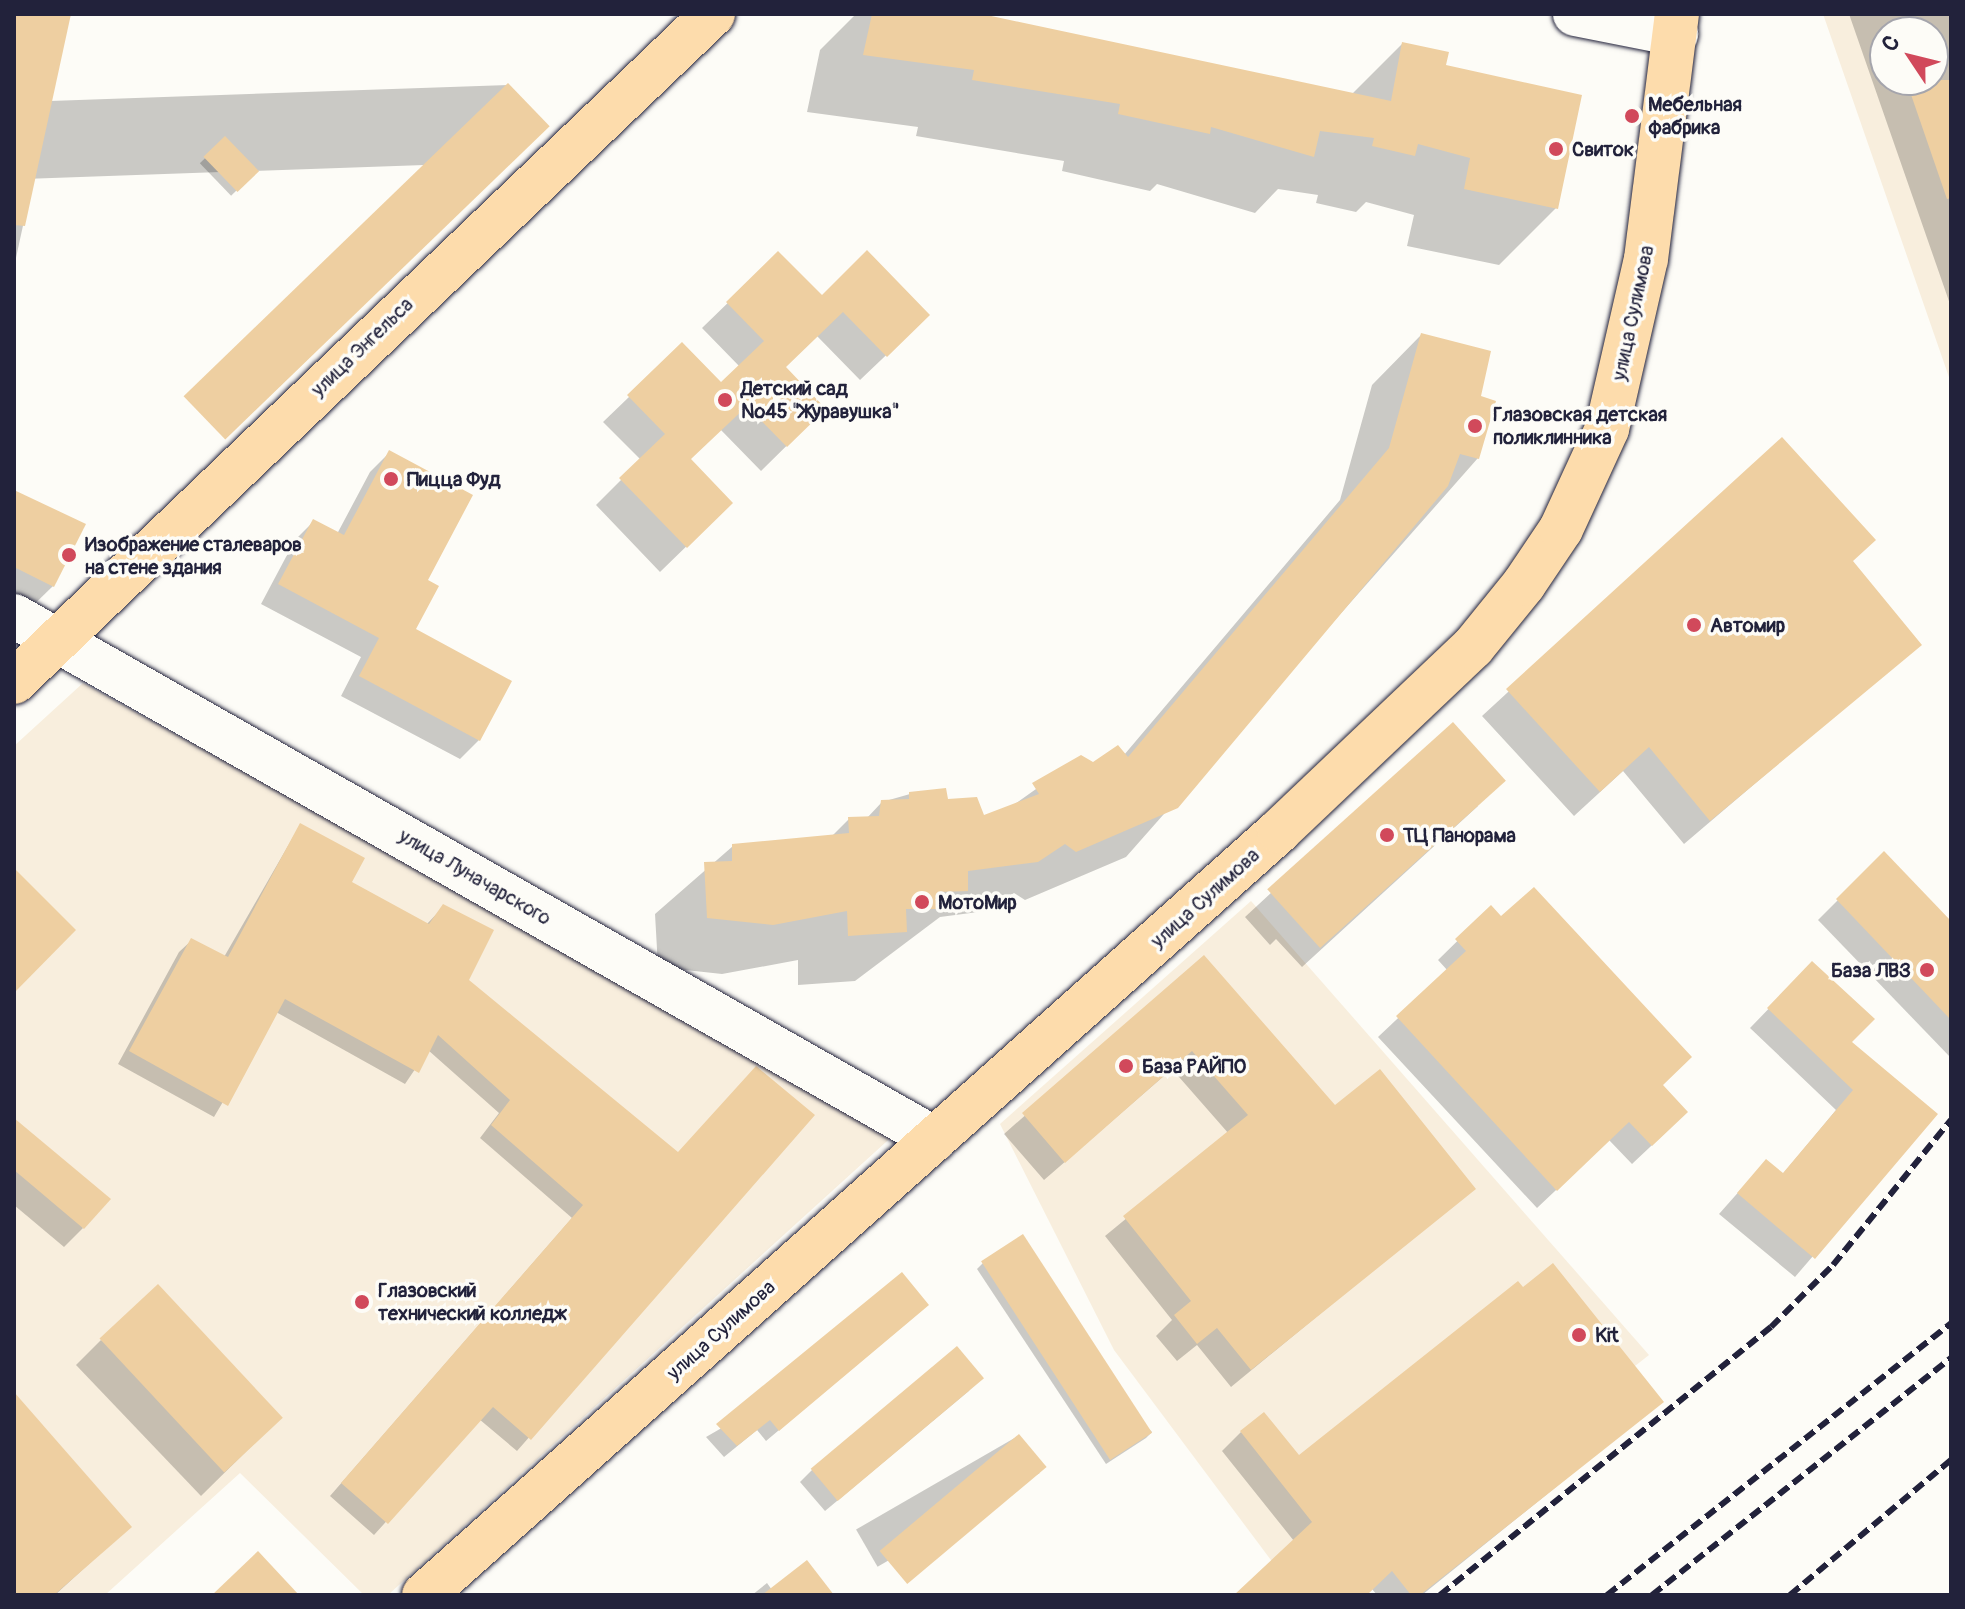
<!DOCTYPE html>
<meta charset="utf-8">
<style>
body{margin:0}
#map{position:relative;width:1965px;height:1609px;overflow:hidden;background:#fdfcf7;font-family:Pangolin,sans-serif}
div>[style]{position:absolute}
.built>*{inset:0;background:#f8eedd}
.shadow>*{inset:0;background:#0003;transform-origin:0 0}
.building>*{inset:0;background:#eecfa1;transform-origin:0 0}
.roads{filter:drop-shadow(0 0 2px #22223b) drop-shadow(0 0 2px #22223b)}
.minor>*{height:44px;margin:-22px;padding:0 22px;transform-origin:22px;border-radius:22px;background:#fdfcf7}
.major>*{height:44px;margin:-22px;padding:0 22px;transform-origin:22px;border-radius:22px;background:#fddcac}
.rail>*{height:6px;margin-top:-3px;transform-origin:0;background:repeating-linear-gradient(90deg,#22223b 0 12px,transparent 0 18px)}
.dots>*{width:22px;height:22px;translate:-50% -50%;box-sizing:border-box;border:4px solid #fdfcf7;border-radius:50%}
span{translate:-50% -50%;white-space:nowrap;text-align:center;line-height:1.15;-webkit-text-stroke:7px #fdfcf7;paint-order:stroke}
.poi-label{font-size:20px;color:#22223b;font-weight:700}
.left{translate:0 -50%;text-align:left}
.right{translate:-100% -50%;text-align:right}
.street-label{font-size:20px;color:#22223b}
.frame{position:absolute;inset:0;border:16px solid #22223b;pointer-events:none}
.north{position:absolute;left:1869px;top:16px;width:80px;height:80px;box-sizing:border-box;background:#fdfcf7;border:2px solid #a5a5ac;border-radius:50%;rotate:305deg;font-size:22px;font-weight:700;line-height:32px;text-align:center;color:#22223b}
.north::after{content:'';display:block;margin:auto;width:28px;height:36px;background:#d1495b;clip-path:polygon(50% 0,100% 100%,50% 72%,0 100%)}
</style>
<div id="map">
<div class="built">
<div style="clip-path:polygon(evenodd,1823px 14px,1951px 14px,1951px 383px,1823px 14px,1885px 32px,1933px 32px,1933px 80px,1885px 80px,1885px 32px)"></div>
<div style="clip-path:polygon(83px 683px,897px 1132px,388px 1595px,364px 1595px,240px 1473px,105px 1595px,14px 1595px,14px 746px)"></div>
<div style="clip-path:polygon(1251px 901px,1649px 1355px,1344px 1595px,1297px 1595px,1114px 1350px,1000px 1124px)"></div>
</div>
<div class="shadow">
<div style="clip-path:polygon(14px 14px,69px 14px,14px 267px)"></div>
<div style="clip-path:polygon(856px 14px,975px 14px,1352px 94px,1402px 44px,1443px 67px,1556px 208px,1499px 265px,1407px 246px,1414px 215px,1366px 202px,1356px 212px,1316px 203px,1318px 195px,1278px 189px,1255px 213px,1157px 184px,1150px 191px,1062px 171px,1064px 161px,916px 136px,918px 127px,807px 112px,820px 50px)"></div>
<div style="clip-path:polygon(evenodd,1849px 14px,1951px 14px,1951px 307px,1849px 14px,1885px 32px,1933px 32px,1933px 80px,1885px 80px,1885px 32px)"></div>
<div style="left:508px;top:85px;width:77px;height:501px;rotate:88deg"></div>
<div style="left:225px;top:139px;width:45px;height:35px;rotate:46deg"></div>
<div style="clip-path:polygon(778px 254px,822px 298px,902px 340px,860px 380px,817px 336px,783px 368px,824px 409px,761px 471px,720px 429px,689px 460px,731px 503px,660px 572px,596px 505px,641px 460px,603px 422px,629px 397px,721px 385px,740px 367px,702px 328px)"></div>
<div style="clip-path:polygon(1421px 335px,1479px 397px,1478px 458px,1126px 857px,1025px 900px,1014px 893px,986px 911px,940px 917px,855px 981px,798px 985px,798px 960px,722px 974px,658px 967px,655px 914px,733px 846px,832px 836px,849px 819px,866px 819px,882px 802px,910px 794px,983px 817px,1012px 806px,1081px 757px,1093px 764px,1124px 755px,1340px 500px,1372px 385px)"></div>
<div style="clip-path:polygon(1782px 440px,1851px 561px,1919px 644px,1684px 844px,1623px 771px,1574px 816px,1482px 716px)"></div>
<div style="clip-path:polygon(389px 453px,425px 581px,413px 630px,479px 740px,460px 759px,341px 696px,361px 657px,261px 604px,295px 540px,314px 521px,337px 534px,370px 472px)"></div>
<div style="clip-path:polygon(14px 492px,53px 586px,14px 624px)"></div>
<div style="clip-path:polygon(1453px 725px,1478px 806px,1302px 967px,1276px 939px,1270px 945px,1245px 917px)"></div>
<div style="clip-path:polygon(300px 825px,350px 883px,426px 925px,444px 906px,466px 981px,677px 1154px,812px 1115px,517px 1451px,479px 1419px,374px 1535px,330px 1496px,572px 1218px,480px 1138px,499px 1113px,428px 1050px,405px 1084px,276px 1012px,214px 1117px,118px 1064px,179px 952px,192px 940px,224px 957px)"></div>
<div style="clip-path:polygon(1884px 854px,1951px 924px,1951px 1058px,1818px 920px)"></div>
<div style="clip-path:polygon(1491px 908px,1661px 1086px,1667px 1131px,1632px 1164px,1609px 1140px,1537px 1208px,1378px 1037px,1448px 971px,1438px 960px)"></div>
<div style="clip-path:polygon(1204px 957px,1334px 1108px,1473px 1188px,1231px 1387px,1197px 1345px,1177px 1361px,1156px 1336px,1172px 1320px,1105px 1236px,1229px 1134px,1172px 1069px,1044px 1180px,1004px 1134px)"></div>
<div style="clip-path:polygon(1812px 964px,1849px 1042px,1935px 1114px,1795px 1277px,1719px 1214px,1766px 1161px,1782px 1175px,1836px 1110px,1750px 1028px)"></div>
<div style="clip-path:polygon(14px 1120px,83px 1228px,64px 1247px,14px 1205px)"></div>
<div style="clip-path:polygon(983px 1263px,1152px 1432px,1146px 1438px,1106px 1464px,977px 1269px)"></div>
<div style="clip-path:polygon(915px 1316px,766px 1441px,757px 1430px,724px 1457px,706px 1437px)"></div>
<div style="clip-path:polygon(101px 1340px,281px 1417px,201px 1496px,76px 1365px)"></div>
<div style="clip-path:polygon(970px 1390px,825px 1511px,800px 1482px,812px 1470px)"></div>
<div style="clip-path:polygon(1661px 1402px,1422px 1595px,1377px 1595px,1372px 1589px,1365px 1595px,1237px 1595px,1294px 1541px,1222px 1451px,1241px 1432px,1298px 1458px)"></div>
<div style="clip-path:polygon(14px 1412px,129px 1527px,55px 1595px,14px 1595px)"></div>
<div style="left:1018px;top:1436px;width:43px;height:187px;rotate:60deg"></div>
<div style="clip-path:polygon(767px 1583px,772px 1590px,832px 1595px,752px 1595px)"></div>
</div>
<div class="building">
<div style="clip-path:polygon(14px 14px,71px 14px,25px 226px,14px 225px)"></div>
<div style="clip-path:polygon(872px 14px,982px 14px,1391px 101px,1402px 42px,1449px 52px,1446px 65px,1582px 95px,1558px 209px,1464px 189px,1470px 158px,1418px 144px,1415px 156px,1372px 146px,1374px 138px,1320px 131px,1314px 157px,1211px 127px,1210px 134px,1118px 114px,1120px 104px,972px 80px,974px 70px,863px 55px)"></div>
<div style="clip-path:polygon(1906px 80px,1951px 80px,1951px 198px,1947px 199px)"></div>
<div style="left:508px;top:83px;width:60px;height:451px;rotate:46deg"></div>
<div style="left:225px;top:136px;width:49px;height:30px;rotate:46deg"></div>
<div style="clip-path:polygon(867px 250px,930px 315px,887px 357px,843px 312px,786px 367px,826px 409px,787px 447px,747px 406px,691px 459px,733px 503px,687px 548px,619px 478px,665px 434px,627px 395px,682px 342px,721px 382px,764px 341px,726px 302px,778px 251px,822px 295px)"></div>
<div style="clip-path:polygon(1421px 333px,1491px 351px,1481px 396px,1496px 401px,1479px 459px,1460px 454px,1448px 486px,1178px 808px,1076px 852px,1065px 844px,1038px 862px,968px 871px,968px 891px,938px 892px,937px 909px,906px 909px,907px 932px,848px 936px,847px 911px,773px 925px,707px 918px,704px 862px,732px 861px,732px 844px,849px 833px,848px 817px,879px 816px,881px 800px,909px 799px,909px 792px,946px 788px,948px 799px,977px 797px,984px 815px,1039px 794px,1032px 783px,1081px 755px,1093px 762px,1118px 745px,1128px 757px,1389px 448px)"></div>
<div style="clip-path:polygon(1782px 437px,1876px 540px,1853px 561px,1922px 645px,1710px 821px,1649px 747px,1600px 792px,1506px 689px)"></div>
<div style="clip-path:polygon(389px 450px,473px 495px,428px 580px,439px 586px,416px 629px,512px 681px,480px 741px,359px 676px,379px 638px,278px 584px,313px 519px,344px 535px)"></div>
<div style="clip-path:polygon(14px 490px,86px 524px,54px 587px,14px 567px)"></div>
<div style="left:1453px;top:722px;width:79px;height:250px;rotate:48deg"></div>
<div style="clip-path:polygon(300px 823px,365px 858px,352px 882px,429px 924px,443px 904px,494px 930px,469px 980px,678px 1152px,756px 1066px,815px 1115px,531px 1440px,493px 1407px,388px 1524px,341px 1483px,583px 1205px,491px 1125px,510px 1100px,438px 1035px,419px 1073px,285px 999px,228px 1106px,129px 1051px,191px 938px,228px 957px)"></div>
<div style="clip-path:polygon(1884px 851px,1951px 921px,1951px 1020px,1836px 899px)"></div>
<div style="clip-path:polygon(14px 868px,76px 930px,14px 993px)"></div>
<div style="clip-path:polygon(1534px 887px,1692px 1057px,1663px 1085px,1688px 1112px,1652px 1146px,1629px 1122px,1557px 1191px,1396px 1016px,1466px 951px,1455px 939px,1491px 905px,1501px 916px)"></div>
<div style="clip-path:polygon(1204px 955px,1335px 1105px,1380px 1069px,1476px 1189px,1251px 1370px,1217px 1328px,1197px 1344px,1174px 1315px,1191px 1301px,1123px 1216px,1248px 1115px,1192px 1051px,1065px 1163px,1022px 1113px)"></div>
<div style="clip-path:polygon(1812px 961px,1875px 1019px,1852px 1042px,1938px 1114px,1815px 1259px,1737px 1193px,1766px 1159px,1783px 1173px,1853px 1090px,1767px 1008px)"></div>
<div style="clip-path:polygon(14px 1118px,111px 1199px,84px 1229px,14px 1170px)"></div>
<div style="left:1023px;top:1234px;width:237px;height:50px;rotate:57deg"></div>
<div style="clip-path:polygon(1553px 1263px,1664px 1402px,1420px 1595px,1411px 1595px,1392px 1571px,1367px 1595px,1234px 1595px,1312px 1522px,1240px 1431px,1264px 1412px,1299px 1455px,1518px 1281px,1523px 1287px)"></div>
<div style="clip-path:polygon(902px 1272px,929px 1305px,779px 1431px,770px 1420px,737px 1446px,716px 1424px)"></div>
<div style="left:158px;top:1284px;width:183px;height:80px;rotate:47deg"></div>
<div style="left:957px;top:1346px;width:42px;height:191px;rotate:50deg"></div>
<div style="clip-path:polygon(14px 1392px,132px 1527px,54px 1595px,14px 1595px)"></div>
<div style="left:1019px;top:1434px;width:43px;height:182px;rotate:50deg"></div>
<div style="clip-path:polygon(258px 1551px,299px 1595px,212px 1595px)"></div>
<div style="clip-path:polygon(807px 1560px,834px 1595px,762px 1595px)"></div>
</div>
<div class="roads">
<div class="minor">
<div style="left:1575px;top:14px;width:103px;rotate:11.2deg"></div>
<div style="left:14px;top:616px;width:1059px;rotate:29.59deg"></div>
</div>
<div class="major">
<div style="left:14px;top:682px;width:967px;rotate:-43.7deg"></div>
<div style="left:424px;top:1595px;width:1147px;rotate:-41.78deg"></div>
<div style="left:1279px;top:831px;width:267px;rotate:-43.5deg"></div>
<div style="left:1473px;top:647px;width:81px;rotate:-51deg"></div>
<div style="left:1524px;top:584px;width:66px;rotate:-56.1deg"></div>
<div style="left:1561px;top:529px;width:110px;rotate:-65.3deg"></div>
<div style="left:1607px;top:429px;width:174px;rotate:-77.1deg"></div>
<div style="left:1646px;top:259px;width:247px;rotate:-82.8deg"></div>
</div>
</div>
<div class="rail">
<div style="left:1440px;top:1595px;width:426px;rotate:-39deg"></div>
<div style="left:1771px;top:1327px;width:88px;rotate:-45deg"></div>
<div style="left:1833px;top:1265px;width:187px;rotate:-50.9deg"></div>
<div style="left:1607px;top:1595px;width:439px;rotate:-38.3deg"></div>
<div style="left:1652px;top:1595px;width:382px;rotate:-38.4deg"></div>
<div style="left:1790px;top:1595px;width:210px;rotate:-40deg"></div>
</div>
<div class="dots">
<div style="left:1632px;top:116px;background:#d1495b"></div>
<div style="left:1556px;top:149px;background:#d1495b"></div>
<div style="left:725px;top:400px;background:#d1495b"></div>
<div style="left:1475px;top:426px;background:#d1495b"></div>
<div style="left:391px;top:479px;background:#d1495b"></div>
<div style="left:69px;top:555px;background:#d1495b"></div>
<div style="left:1694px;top:625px;background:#d1495b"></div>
<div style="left:1387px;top:835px;background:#d1495b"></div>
<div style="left:922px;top:902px;background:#d1495b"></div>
<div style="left:1927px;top:970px;background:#d1495b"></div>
<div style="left:1126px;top:1066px;background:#d1495b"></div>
<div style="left:362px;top:1302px;background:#d1495b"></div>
<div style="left:1579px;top:1335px;background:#d1495b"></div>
</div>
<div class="poi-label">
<span class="left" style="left:1648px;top:116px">Мебельная<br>фабрика</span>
<span class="left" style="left:1572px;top:149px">Свиток</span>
<span class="left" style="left:741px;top:400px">Детский сад<br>№45 "Журавушка"</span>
<span class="left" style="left:1493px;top:426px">Глазовская детская<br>поликлинника</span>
<span class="left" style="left:407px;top:479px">Пицца Фуд</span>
<span class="left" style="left:85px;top:556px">Изображение сталеваров<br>на стене здания</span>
<span class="left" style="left:1710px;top:625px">Автомир</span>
<span class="left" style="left:1403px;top:835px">ТЦ Панорама</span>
<span class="left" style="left:938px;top:902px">МотоМир</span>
<span class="right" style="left:1911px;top:970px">База ЛВЗ</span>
<span class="left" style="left:1142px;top:1066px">База РАЙПО</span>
<span class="left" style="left:378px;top:1302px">Глазовский<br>технический колледж</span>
<span class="left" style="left:1595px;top:1335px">Kit</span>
</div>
<div class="street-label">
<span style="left:1633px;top:313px;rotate:-78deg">улица Сулимова</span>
<span style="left:362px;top:347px;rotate:-44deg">улица Энгельса</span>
<span style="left:475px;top:877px;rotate:30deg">улица Луначарского</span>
<span style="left:1205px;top:898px;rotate:-42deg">улица Сулимова</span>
<span style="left:721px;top:1330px;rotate:-42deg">улица Сулимова</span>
</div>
<div class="frame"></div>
<div class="north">С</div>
</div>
